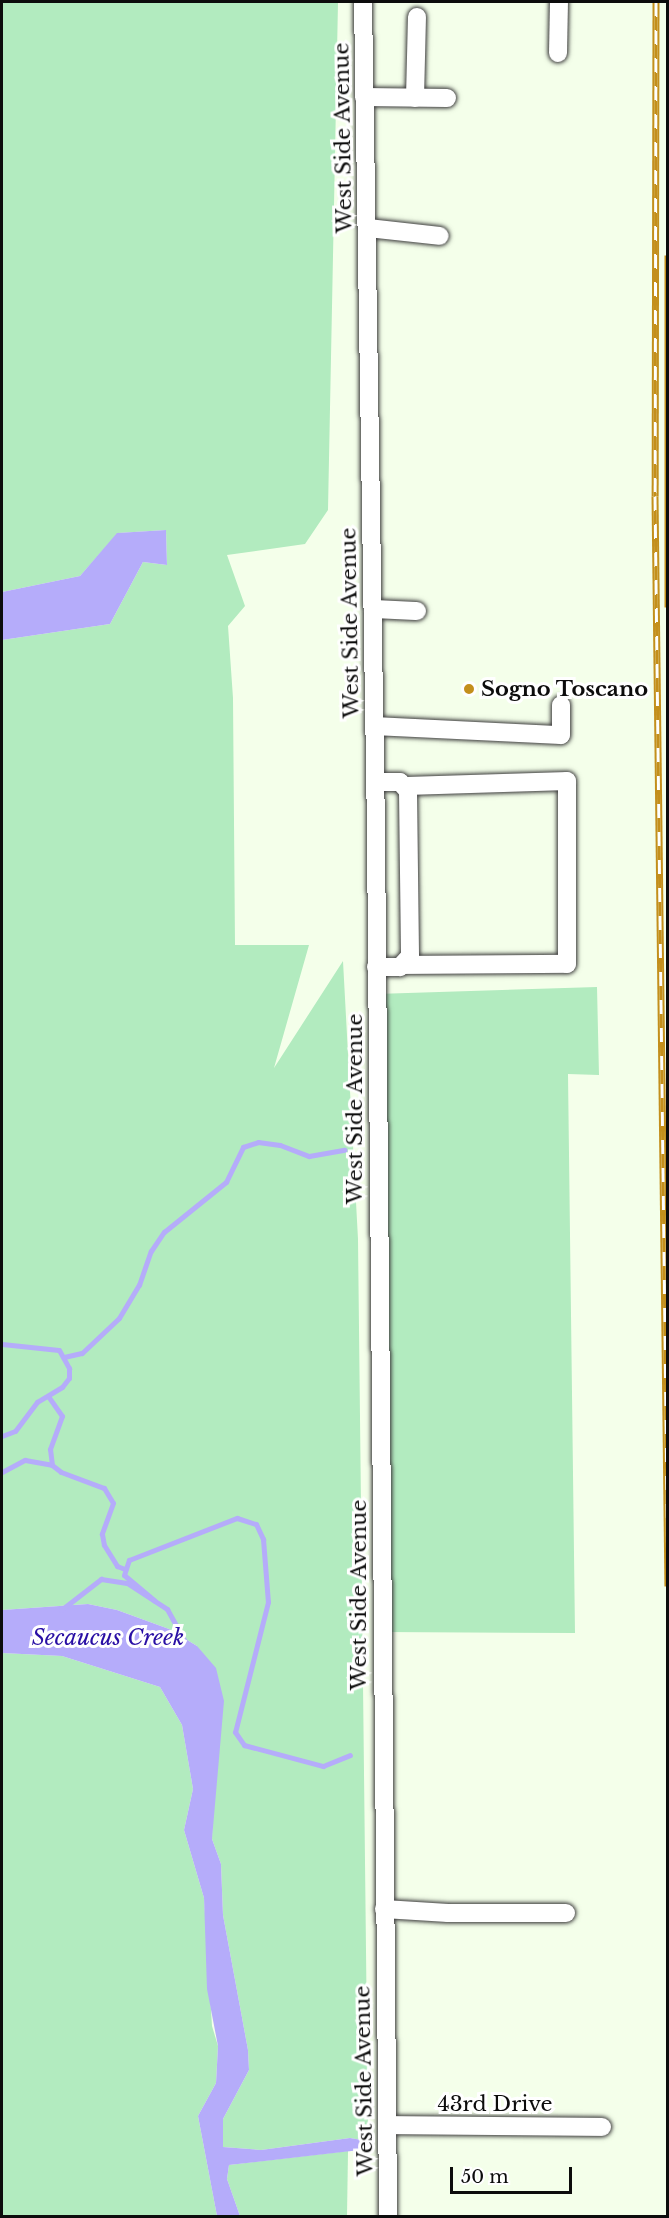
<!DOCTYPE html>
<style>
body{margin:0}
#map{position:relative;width:669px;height:2218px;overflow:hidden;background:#f4ffea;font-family:"Libre Baskerville",serif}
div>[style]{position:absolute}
.green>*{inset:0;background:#b2ebbf}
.water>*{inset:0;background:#b5acfa}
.stream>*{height:5px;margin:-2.5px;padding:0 2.5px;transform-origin:2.5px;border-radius:2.5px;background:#b5acfa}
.roads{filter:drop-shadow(0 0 2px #3f3f3f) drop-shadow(0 0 2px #3f3f3f)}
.minor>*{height:18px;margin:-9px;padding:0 9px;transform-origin:9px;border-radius:9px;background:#fff}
.rail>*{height:7px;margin-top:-3.5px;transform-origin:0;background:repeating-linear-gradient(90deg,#fff 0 14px,#c38f1c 0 28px);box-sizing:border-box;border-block:2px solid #c38f1c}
.dots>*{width:16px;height:16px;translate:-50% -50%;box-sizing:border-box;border:3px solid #fff;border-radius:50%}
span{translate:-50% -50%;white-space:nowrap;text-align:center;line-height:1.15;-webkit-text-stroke:6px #fff;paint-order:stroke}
.street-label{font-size:21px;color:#0c0c0c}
.poi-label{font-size:21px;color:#0c0c0c;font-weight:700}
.left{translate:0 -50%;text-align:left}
.water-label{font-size:22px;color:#290fa4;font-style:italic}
.frame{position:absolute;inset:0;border:3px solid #0c0c0c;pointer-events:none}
.scale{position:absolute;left:450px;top:2167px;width:122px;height:27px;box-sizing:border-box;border:3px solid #0c0c0c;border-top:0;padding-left:8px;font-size:18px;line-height:21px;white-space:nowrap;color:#0c0c0c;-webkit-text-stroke:4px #fff;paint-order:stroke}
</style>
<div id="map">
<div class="green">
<div style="clip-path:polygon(2px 2px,338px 2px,328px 510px,305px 544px,227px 555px,245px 606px,228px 626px,233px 698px,235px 945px,309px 945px,274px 1068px,343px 961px,358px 1239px,368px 2127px,362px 2140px,350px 2138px,261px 2150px,223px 2147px,223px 2119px,249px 2070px,248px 2050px,223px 1915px,221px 1864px,212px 1839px,213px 1800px,197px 1646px,169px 1629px,117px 1610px,88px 1604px,2px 1610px,2px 640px,110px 624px,143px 562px,167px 565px,166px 530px,118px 533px,80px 576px,2px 592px)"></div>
<div style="clip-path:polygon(597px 987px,599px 1075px,568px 1074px,575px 1633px,382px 1632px,376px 994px)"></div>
<div style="clip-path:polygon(2px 1653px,62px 1656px,160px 1687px,182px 1725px,193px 1789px,184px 1830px,204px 1898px,212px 2026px,218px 2046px,216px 2083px,198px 2116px,217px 2216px,2px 2216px)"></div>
<div style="clip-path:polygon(348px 2151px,347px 2216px,240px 2216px,227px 2179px,229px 2165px)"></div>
</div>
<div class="water">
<div style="clip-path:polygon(166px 530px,167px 565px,143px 562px,110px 624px,2px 640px,2px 592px,80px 576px,117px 533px)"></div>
<div style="clip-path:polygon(88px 1604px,117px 1610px,169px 1629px,197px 1646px,216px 1668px,224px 1701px,212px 1839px,221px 1864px,223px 1915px,248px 2050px,249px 2070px,223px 2119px,223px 2147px,261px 2150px,350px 2138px,362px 2140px,360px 2150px,229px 2165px,227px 2179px,240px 2216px,217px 2216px,198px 2116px,216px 2083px,218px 2046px,207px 1989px,204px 1898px,184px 1830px,193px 1789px,182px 1725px,160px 1687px,62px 1656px,2px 1653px,2px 1610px)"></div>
</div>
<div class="stream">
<div style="left:2px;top:1344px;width:57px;rotate:6deg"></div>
<div style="left:59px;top:1350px;width:21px;rotate:61deg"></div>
<div style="left:69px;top:1368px;width:10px;rotate:90deg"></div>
<div style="left:69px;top:1378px;width:11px;rotate:128deg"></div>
<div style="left:62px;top:1387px;width:29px;rotate:149deg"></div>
<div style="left:37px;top:1402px;width:36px;rotate:127deg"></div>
<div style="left:15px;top:1431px;width:14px;rotate:159deg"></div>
<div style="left:64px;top:1357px;width:18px;rotate:-13deg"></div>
<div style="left:82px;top:1353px;width:51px;rotate:-43.4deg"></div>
<div style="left:119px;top:1318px;width:39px;rotate:-59deg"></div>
<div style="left:139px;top:1285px;width:36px;rotate:-71deg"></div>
<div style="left:151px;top:1251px;width:23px;rotate:-56deg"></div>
<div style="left:164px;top:1232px;width:80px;rotate:-38.9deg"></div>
<div style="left:226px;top:1182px;width:39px;rotate:-64deg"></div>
<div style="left:243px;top:1147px;width:16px;rotate:-18deg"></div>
<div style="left:258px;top:1142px;width:22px;rotate:8deg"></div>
<div style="left:280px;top:1145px;width:31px;rotate:21deg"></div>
<div style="left:309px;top:1156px;width:36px;rotate:-10deg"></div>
<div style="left:52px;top:1465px;width:11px;rotate:38deg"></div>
<div style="left:61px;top:1472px;width:46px;rotate:20.4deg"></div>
<div style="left:104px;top:1488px;width:17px;rotate:59deg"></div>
<div style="left:113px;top:1503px;width:33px;rotate:110deg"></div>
<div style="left:102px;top:1534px;width:11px;rotate:80deg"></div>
<div style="left:104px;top:1545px;width:25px;rotate:58deg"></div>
<div style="left:117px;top:1566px;width:9px;rotate:21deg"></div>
<div style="left:2px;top:1472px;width:26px;rotate:-28deg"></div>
<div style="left:25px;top:1460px;width:27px;rotate:10deg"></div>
<div style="left:52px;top:1465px;width:16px;rotate:-97deg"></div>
<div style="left:50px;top:1449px;width:35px;rotate:-70deg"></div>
<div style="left:62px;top:1416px;width:24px;rotate:-125deg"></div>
<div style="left:155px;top:1601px;width:40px;rotate:-140deg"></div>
<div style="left:124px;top:1575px;width:16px;rotate:-72deg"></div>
<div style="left:129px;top:1560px;width:116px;rotate:-21.3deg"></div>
<div style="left:237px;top:1518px;width:20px;rotate:18deg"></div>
<div style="left:256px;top:1524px;width:17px;rotate:65deg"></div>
<div style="left:263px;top:1539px;width:63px;rotate:85.5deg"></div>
<div style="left:268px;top:1602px;width:134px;rotate:104.2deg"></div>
<div style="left:235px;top:1732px;width:16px;rotate:55deg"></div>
<div style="left:244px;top:1745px;width:82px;rotate:14.9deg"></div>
<div style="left:323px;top:1766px;width:29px;rotate:-22deg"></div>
<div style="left:61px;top:1610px;width:51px;rotate:-37.8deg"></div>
<div style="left:101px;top:1579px;width:26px;rotate:9deg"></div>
<div style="left:127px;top:1583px;width:48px;rotate:33deg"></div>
<div style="left:167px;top:1609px;width:38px;rotate:61deg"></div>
</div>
<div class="roads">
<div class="minor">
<div style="left:363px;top:2px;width:832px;rotate:89.1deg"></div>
<div style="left:376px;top:834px;width:1382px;rotate:89.5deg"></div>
<div style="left:558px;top:53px;width:51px;rotate:-88.9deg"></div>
<div style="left:364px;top:97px;width:83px;rotate:0.7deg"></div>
<div style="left:415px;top:98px;width:81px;rotate:-88.6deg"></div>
<div style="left:368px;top:228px;width:72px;rotate:6.3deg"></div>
<div style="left:373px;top:609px;width:44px;rotate:2.6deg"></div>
<div style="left:374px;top:726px;width:187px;rotate:2.8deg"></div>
<div style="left:561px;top:735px;width:30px;rotate:-90deg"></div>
<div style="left:375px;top:782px;width:25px"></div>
<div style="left:400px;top:782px;width:12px;rotate:48deg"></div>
<div style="left:408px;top:791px;width:165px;rotate:89.3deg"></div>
<div style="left:410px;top:956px;width:15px;rotate:132deg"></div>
<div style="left:400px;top:967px;width:24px;rotate:180deg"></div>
<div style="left:405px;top:965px;width:162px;rotate:-0.4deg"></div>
<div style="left:567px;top:964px;width:183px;rotate:-90deg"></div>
<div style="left:567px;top:781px;width:160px;rotate:178.2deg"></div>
<div style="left:384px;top:1909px;width:64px;rotate:3.6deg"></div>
<div style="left:448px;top:1913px;width:118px"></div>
<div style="left:387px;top:2125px;width:215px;rotate:0.5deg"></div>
</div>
</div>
<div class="rail">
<div style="left:656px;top:2px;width:494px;rotate:90.1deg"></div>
<div style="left:655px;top:496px;width:1090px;rotate:89.32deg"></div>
<div style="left:668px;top:255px;width:352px;rotate:90deg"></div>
</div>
<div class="dots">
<div style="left:469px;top:689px;background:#c38f1c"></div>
</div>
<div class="street-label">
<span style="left:343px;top:138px;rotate:-91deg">West Side Avenue</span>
<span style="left:350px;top:623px;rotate:-91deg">West Side Avenue</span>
<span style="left:355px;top:1109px;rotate:-90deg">West Side Avenue</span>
<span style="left:359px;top:1595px;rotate:-90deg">West Side Avenue</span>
<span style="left:364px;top:2081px;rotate:-91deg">West Side Avenue</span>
<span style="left:495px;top:2104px">43rd Drive</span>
</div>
<div class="poi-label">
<span class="left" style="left:481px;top:689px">Sogno Toscano</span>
</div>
<div class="water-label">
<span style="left:108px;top:1638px">Secaucus Creek</span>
</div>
<div class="frame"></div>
<div class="scale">50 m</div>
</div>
